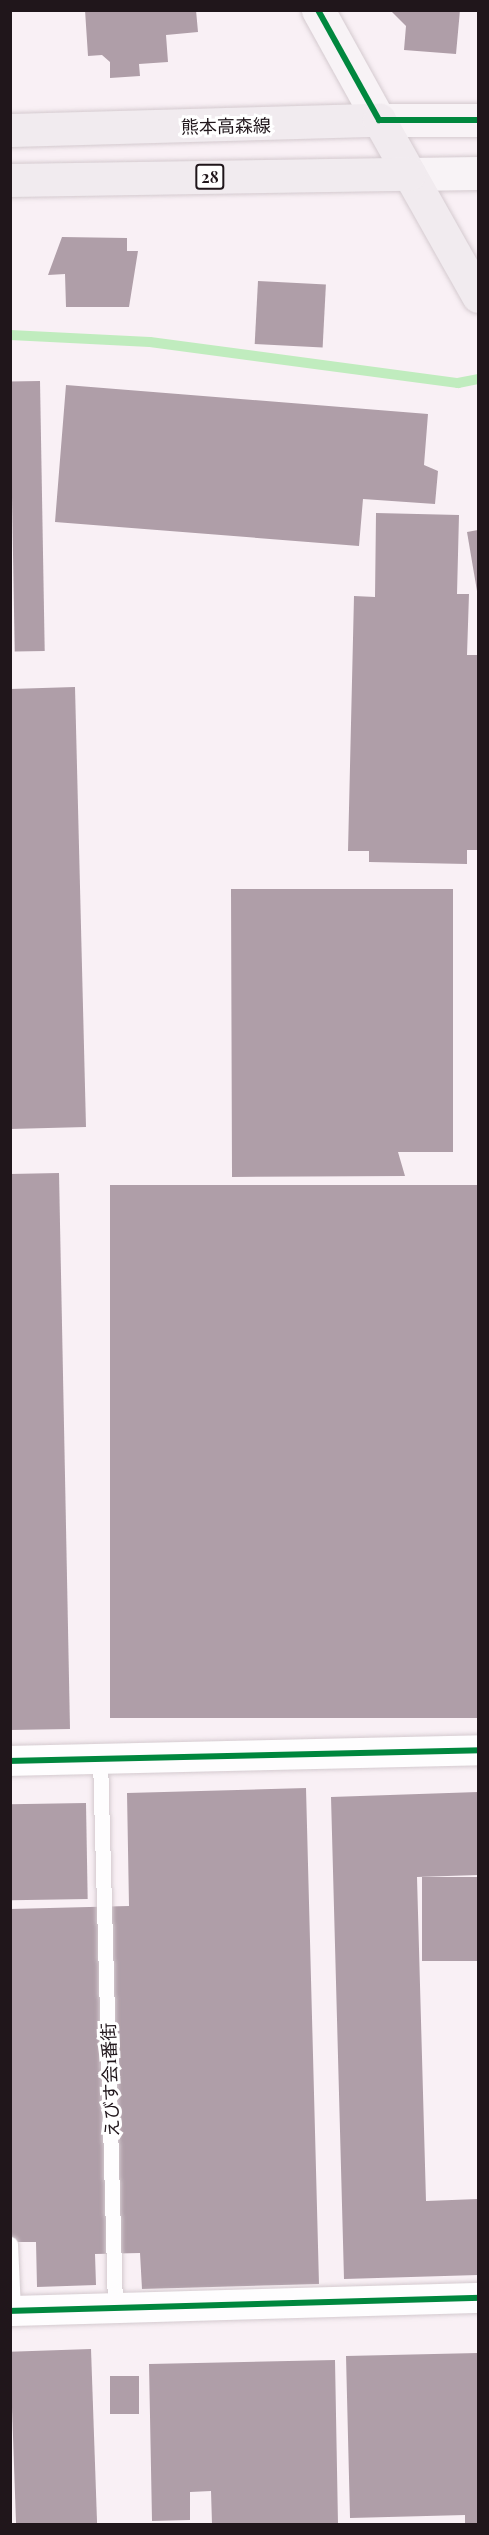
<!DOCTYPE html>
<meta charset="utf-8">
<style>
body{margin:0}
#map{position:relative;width:489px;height:2535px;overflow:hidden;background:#f9f0f5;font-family:"Playfair Display","Noto Sans JP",serif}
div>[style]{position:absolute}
.stream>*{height:10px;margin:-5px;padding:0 5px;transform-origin:5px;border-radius:5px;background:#c0ecbe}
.building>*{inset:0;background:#af9ea8;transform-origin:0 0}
.roads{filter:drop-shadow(0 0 2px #d4cacf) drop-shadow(0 0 2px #d4cacf)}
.lane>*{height:15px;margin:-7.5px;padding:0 7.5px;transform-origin:7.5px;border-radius:7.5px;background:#fefdfe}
.street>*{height:30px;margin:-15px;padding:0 15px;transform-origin:15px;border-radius:15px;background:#fefdfe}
.secondary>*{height:33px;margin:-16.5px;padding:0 16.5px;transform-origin:16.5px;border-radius:16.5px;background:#f8f3f6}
.primary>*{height:33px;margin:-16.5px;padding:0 16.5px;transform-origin:16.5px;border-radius:16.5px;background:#f1ebef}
.cycleway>*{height:6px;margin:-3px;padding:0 3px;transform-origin:3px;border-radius:3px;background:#00873e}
span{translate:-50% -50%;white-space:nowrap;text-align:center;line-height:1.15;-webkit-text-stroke:6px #fff;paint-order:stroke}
.shield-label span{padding:2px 4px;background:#fff;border:2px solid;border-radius:4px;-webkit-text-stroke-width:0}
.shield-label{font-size:16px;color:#20161b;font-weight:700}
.street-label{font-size:18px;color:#20161b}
.frame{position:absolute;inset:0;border:12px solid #20161b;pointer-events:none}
</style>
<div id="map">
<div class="stream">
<div style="left:10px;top:335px;width:140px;rotate:2.9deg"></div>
<div style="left:150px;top:342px;width:311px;rotate:7.6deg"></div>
<div style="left:458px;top:383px;width:20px;rotate:-11deg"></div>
</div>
<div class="building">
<div style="clip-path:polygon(85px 10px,196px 10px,198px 32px,166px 35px,168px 62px,139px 64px,140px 76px,110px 78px,110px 62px,102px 55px,88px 56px)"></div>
<div style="clip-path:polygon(390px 10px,460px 10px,456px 54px,404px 50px,406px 26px)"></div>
<div style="clip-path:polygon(62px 237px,127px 238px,127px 251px,138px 251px,129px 307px,66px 307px,65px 274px,48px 275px)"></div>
<div style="left:258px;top:281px;width:68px;height:63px;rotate:3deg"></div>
<div style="left:40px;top:381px;width:270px;height:30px;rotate:89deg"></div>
<div style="clip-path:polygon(66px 385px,428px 414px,424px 465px,438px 471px,435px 504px,363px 499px,359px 546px,55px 522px)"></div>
<div style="clip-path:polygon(376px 513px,459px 515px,457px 594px,469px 594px,467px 655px,478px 655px,478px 850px,467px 850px,467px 864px,369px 862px,369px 851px,348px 851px,354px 596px,375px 597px)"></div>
<div style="clip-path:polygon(478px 530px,478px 591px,477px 591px,467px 532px)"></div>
<div style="clip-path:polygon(75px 687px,86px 1127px,10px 1129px,10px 689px)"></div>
<div style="clip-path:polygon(231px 889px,453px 889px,453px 1152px,398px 1152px,405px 1176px,232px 1177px)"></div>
<div style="clip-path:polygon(59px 1173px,70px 1729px,10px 1730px,10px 1174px)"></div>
<div style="left:478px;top:1185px;width:533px;height:368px;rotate:90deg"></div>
<div style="clip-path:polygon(306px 1788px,319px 2284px,142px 2289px,140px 2253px,95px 2254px,96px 2285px,37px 2287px,36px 2242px,10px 2242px,10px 1909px,129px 1906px,127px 1793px)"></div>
<div style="clip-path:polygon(478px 1792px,478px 1875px,417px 1877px,426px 2201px,478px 2199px,478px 2275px,344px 2279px,331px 1797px)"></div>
<div style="left:86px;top:1803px;width:96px;height:76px;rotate:89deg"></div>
<div style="left:478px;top:1877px;width:84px;height:56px;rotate:90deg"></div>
<div style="left:91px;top:2349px;width:175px;height:81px;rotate:88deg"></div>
<div style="clip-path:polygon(478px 2353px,478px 2524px,465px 2524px,465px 2515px,350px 2518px,346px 2356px)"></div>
<div style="clip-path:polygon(335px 2360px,338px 2524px,212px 2524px,211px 2491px,190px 2492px,190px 2520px,152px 2521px,149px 2364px)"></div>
<div style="left:139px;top:2376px;width:38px;height:29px;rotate:90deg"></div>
</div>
<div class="roads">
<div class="lane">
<div style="left:100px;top:1759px;width:549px;rotate:88.43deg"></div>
<div style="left:10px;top:2244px;width:67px;rotate:87.4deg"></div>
</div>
<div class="street">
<div style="left:10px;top:1761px;width:468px;rotate:-1.3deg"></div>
<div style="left:10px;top:2311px;width:468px;rotate:-1.6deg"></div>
</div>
<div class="secondary">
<div style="left:318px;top:10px;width:126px;rotate:61deg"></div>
<div style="left:379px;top:120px;width:99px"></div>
<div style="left:409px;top:174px;width:69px;rotate:-0.8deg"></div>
</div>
<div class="primary">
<div style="left:10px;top:130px;width:369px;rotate:-1.6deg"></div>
<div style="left:379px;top:120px;width:202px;rotate:60.6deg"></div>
<div style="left:10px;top:180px;width:399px;rotate:-0.9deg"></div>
</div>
</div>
<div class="cycleway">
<div style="left:318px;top:10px;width:126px;rotate:61deg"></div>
<div style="left:379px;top:120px;width:99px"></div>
<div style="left:10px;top:1761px;width:468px;rotate:-1.3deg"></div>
<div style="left:10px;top:2311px;width:468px;rotate:-1.6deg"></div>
</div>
<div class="shield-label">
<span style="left:210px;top:177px">28</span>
</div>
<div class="street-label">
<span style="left:226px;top:126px;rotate:-1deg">熊本高森線</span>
<span style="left:110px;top:2080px;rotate:-92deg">えびす会1番街</span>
</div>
<div class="frame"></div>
</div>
